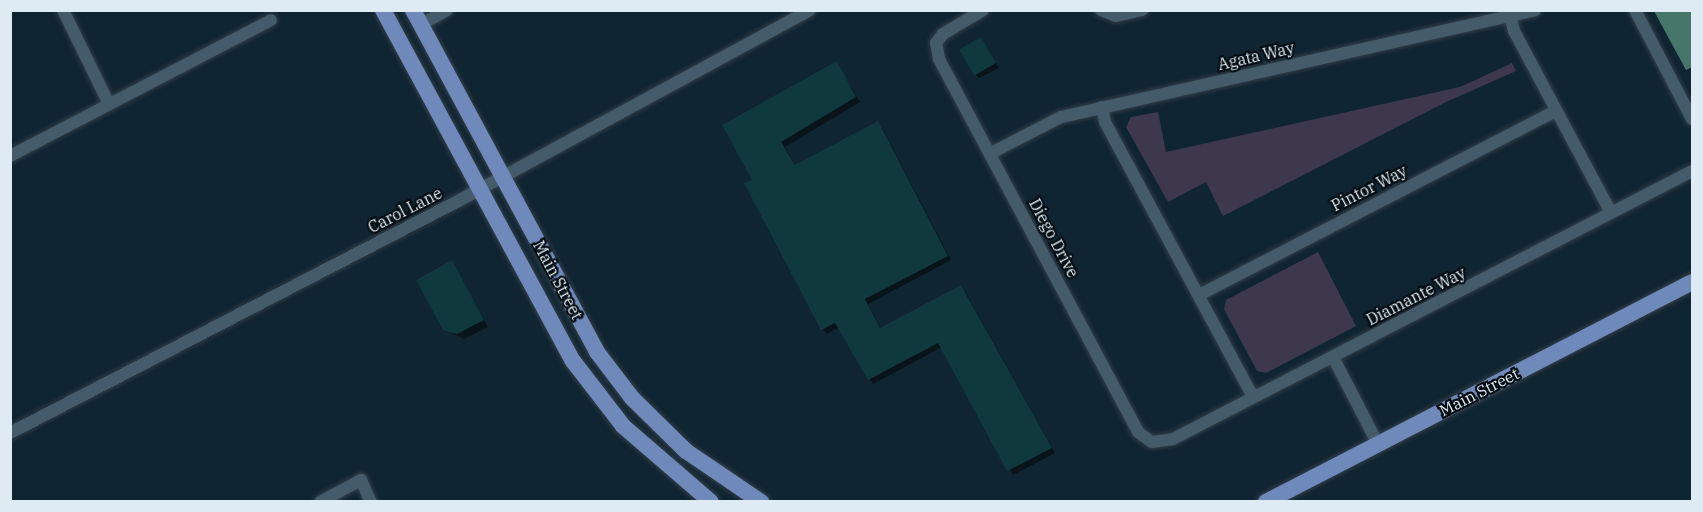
<!DOCTYPE html>
<style>
body{margin:0}
#map{position:relative;width:1703px;height:512px;overflow:hidden;background:#102532;font-family:"IBM Plex Serif",serif}
div>[style]{position:absolute}
.green>*{inset:0;background:#3e384c}
.water>*{inset:0;background:#467669}
.shadow>*{inset:0;background:#0007}
.building>*{inset:0;background:#10393d;transform-origin:0 0}
.roads{filter:drop-shadow(0 0 2px #313f49) drop-shadow(0 0 2px #313f49)}
.minor>*{height:12px;margin:-6px;padding:0 6px;transform-origin:6px;border-radius:6px;background:#445b69}
.primary>*{height:16px;margin:-8px;padding:0 8px;transform-origin:8px;border-radius:8px;background:#6f89bb}
span{translate:-50% -50%;white-space:nowrap;text-align:center;line-height:1.15;-webkit-text-stroke:4.5px #050d13;paint-order:stroke}
.street-label{font-size:16px;color:#deebf4}
.frame{position:absolute;inset:0;border:12px solid #deebf4;pointer-events:none}
</style>
<div id="map">
<div class="green">
<div style="clip-path:polygon(1512px 63px,1516px 71px,1446px 102px,1223px 216px,1206px 182px,1168px 202px,1126px 127px,1131px 117px,1158px 112px,1166px 152px,1460px 87px)"></div>
<div style="clip-path:polygon(1318px 252px,1356px 326px,1266px 373px,1257px 371px,1224px 309px,1226px 300px)"></div>
</div>
<div class="water">
<div style="clip-path:polygon(1654px 11px,1692px 11px,1692px 67px,1686px 70px)"></div>
</div>
<div class="shadow">
<div style="clip-path:polygon(981px 38px,999px 68px,979px 78px,975px 74px)"></div>
<div style="clip-path:polygon(836px 63px,860px 102px,785px 147px,796px 166px,877px 123px,882px 128px,951px 260px,868px 304px,881px 329px,961px 286px,965px 291px,1055px 453px,1013px 475px,942px 347px,873px 384px,839px 327px,827px 334px,823px 329px,746px 184px,754px 181px,724px 126px)"></div>
<div style="clip-path:polygon(452px 262px,488px 327px,464px 339px,444px 329px)"></div>
</div>
<div class="building">
<div style="left:981px;top:37px;width:30px;height:25px;rotate:60deg"></div>
<div style="clip-path:polygon(837px 61px,856px 97px,781px 142px,795px 165px,878px 121px,948px 256px,865px 299px,880px 328px,961px 285px,1052px 448px,1007px 471px,938px 343px,868px 380px,835px 323px,821px 330px,744px 183px,752px 180px,722px 125px)"></div>
<div style="clip-path:polygon(452px 260px,484px 320px,457px 334px,443px 330px,416px 280px)"></div>
</div>
<div class="roads">
<div class="minor">
<div style="left:63px;top:10px;width:105px;rotate:63.9deg"></div>
<div style="left:983px;top:10px;width:47px;rotate:149deg"></div>
<div style="left:943px;top:34px;width:11px;rotate:128deg"></div>
<div style="left:936px;top:43px;width:16px;rotate:79deg"></div>
<div style="left:939px;top:59px;width:423px;rotate:61.9deg"></div>
<div style="left:1138px;top:432px;width:17px;rotate:36deg"></div>
<div style="left:1152px;top:442px;width:21px;rotate:-8deg"></div>
<div style="left:1173px;top:439px;width:584px;rotate:-27.31deg"></div>
<div style="left:1101px;top:10px;width:16px;rotate:22deg"></div>
<div style="left:1116px;top:16px;width:27px;rotate:-13deg"></div>
<div style="left:1635px;top:10px;width:123px;rotate:62.4deg"></div>
<div style="left:1510px;top:16px;width:16px;rotate:75deg"></div>
<div style="left:1514px;top:31px;width:206px;rotate:61.9deg"></div>
<div style="left:420px;top:25px;width:31px;rotate:-29deg"></div>
<div style="left:1102px;top:107px;width:15px;rotate:79deg"></div>
<div style="left:1105px;top:122px;width:312px;rotate:61.7deg"></div>
<div style="left:991px;top:153px;width:79px;rotate:-27.2deg"></div>
<div style="left:1061px;top:117px;width:486px;rotate:-12.7deg"></div>
<div style="left:10px;top:156px;width:294px;rotate:-27.5deg"></div>
<div style="left:1199px;top:295px;width:401px;rotate:-27.3deg"></div>
<div style="left:1333px;top:357px;width:98px;rotate:62.7deg"></div>
<div style="left:10px;top:433px;width:507px;rotate:-27.37deg"></div>
<div style="left:460px;top:200px;width:398px;rotate:-28.5deg"></div>
<div style="left:320px;top:502px;width:47px;rotate:-28.2deg"></div>
<div style="left:361px;top:480px;width:24px;rotate:66deg"></div>
</div>
<div class="primary">
<div style="left:383px;top:10px;width:399px;rotate:61.6deg"></div>
<div style="left:573px;top:361px;width:82px;rotate:52.4deg"></div>
<div style="left:623px;top:426px;width:116px;rotate:40.8deg"></div>
<div style="left:413px;top:10px;width:388px;rotate:61.7deg"></div>
<div style="left:597px;top:352px;width:58px;rotate:52.7deg"></div>
<div style="left:632px;top:398px;width:76px;rotate:44.5deg"></div>
<div style="left:686px;top:451px;width:91px;rotate:34.2deg"></div>
<div style="left:1266px;top:502px;width:479px;rotate:-27.3deg"></div>
</div>
</div>
<div class="street-label">
<span style="left:1256px;top:56px;rotate:-13deg">Agata Way</span>
<span style="left:1369px;top:188px;rotate:-27deg">Pintor Way</span>
<span style="left:405px;top:210px;rotate:-27deg">Carol Lane</span>
<span style="left:1054px;top:238px;rotate:62deg">Diego Drive</span>
<span style="left:558px;top:280px;rotate:62deg">Main Street</span>
<span style="left:1416px;top:296px;rotate:-27deg">Diamante Way</span>
<span style="left:1479px;top:392px;rotate:-27deg">Main Street</span>
</div>
<div class="frame"></div>
</div>
